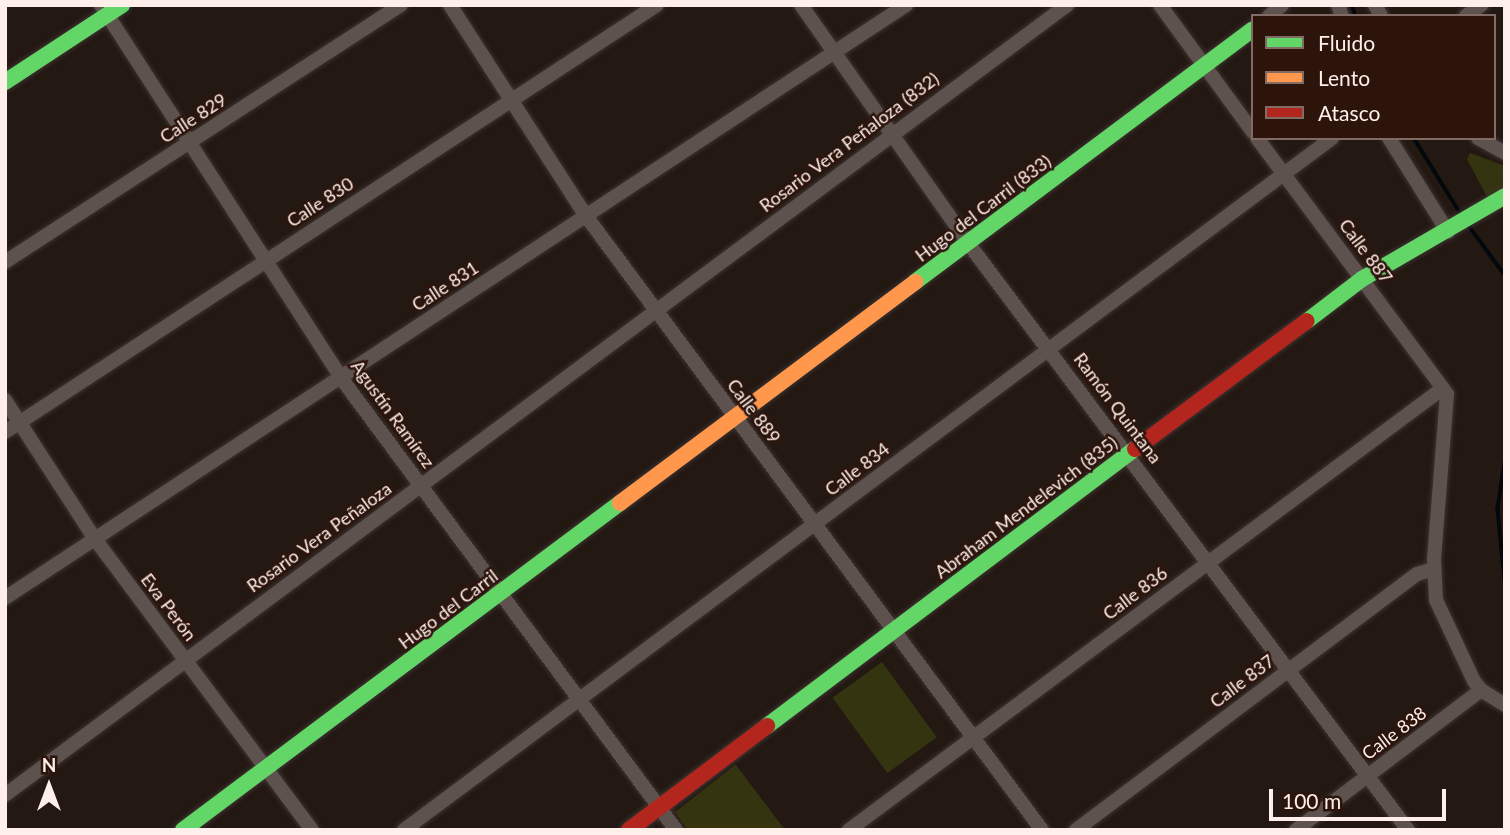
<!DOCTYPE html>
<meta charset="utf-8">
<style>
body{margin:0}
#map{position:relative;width:1510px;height:835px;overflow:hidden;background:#241813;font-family:Lato,sans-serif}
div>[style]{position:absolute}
.green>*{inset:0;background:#343510;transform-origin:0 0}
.stream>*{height:3.5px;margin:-1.75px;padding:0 1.75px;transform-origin:1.75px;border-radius:1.75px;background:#03080d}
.roads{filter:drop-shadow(0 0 2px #3c3330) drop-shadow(0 0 2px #3c3330)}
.street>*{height:14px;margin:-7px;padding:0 7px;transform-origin:7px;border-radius:7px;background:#5d524e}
.fast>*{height:16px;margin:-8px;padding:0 8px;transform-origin:8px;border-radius:8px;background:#63d668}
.slow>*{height:16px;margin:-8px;padding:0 8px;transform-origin:8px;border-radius:8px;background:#ff974d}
.jam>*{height:16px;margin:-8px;padding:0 8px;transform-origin:8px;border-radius:8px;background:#b3261e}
span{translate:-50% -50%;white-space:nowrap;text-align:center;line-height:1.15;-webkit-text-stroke:5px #2c140b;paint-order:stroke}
.street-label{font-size:18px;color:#feefea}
.frame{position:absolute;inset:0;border:7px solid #feefea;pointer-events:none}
.legend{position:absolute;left:1251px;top:14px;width:245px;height:126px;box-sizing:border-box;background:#2c140b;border:2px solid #806c64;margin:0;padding:9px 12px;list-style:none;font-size:21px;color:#feefea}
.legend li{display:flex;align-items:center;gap:14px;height:35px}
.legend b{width:35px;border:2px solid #806c64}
.north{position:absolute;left:14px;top:751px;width:70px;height:70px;-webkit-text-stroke:5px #2c140b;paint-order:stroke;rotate:0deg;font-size:19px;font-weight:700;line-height:28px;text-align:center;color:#feefea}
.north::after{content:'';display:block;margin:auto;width:24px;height:32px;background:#feefea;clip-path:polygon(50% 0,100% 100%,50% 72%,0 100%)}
.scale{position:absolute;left:1269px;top:789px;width:177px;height:32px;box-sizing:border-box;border:4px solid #feefea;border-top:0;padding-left:9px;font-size:21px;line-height:24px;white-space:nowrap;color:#feefea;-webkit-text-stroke:5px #2c140b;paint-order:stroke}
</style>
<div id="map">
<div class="green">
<div style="clip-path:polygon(1470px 153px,1505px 166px,1505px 188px,1487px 197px,1467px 159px)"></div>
<div style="left:882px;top:662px;width:93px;height:61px;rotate:54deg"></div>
<div style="clip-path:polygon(735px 765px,736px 765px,785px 830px,688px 830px,675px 812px)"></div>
</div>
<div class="stream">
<div style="left:1352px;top:5px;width:12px;rotate:70deg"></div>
<div style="left:1414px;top:138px;width:89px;rotate:58.3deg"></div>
<div style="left:1469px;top:226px;width:61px;rotate:53.7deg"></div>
<div style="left:1505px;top:463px;width:47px;rotate:98.7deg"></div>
<div style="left:1498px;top:509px;width:72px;rotate:84.4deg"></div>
</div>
<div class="roads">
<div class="street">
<div style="left:101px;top:5px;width:444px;rotate:57.2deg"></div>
<div style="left:341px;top:378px;width:563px;rotate:53.46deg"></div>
<div style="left:450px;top:5px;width:251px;rotate:57.2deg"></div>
<div style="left:586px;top:216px;width:765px;rotate:53.4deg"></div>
<div style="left:801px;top:5px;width:291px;rotate:54.9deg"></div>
<div style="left:968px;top:243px;width:734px;rotate:53.15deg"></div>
<div style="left:1160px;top:5px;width:157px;rotate:53.8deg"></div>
<div style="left:1338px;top:5px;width:12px;rotate:70deg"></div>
<div style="left:1375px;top:5px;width:13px;rotate:61deg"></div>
<div style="left:1269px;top:16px;width:17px;rotate:-40deg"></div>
<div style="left:1466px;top:16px;width:19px;rotate:-36deg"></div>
<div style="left:1257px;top:138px;width:319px;rotate:53.4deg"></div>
<div style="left:1447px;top:394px;width:165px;rotate:94.5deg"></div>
<div style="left:1434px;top:558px;width:42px;rotate:87.3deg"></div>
<div style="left:1436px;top:600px;width:89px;rotate:64.9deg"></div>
<div style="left:1474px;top:681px;width:11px;rotate:52deg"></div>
<div style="left:1481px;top:690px;width:28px;rotate:32deg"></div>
<div style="left:1389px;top:138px;width:111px;rotate:57.9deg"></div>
<div style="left:1478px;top:138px;width:31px;rotate:29deg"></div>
<div style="left:5px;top:262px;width:472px;rotate:-33deg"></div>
<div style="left:5px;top:400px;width:166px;rotate:57.1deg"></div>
<div style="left:95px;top:539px;width:363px;rotate:53.3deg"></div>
<div style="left:5px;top:432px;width:779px;rotate:-33.22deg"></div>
<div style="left:5px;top:598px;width:1079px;rotate:-33.35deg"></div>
<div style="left:5px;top:795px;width:1324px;rotate:-36.64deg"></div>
<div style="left:404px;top:830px;width:1158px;rotate:-36.71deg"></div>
<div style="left:849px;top:830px;width:740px;rotate:-36.65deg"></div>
<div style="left:1076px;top:830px;width:426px;rotate:-36.9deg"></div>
<div style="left:1417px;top:574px;width:18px;rotate:-16deg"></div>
<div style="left:1296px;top:830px;width:232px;rotate:-37.1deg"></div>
</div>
<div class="fast">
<div style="left:5px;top:82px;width:140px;rotate:-33.3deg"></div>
<div style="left:915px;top:282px;width:422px;rotate:-36.8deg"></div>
<div style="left:1307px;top:321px;width:69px;rotate:-37.4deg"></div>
<div style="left:1362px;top:279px;width:165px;rotate:-30.1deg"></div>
<div style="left:767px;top:726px;width:461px;rotate:-37deg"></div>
<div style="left:183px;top:830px;width:546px;rotate:-36.81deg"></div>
</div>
<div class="slow">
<div style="left:620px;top:503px;width:369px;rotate:-36.8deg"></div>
</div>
<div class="jam">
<div style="left:1135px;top:449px;width:214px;rotate:-36.7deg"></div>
<div style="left:629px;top:830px;width:173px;rotate:-37deg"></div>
</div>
</div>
<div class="street-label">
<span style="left:193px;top:118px;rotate:-33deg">Calle 829</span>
<span style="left:849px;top:142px;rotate:-37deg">Rosario Vera Peñaloza (832)</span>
<span style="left:320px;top:202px;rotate:-33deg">Calle 830</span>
<span style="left:983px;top:208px;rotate:-37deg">Hugo del Carril (833)</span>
<span style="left:1366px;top:251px;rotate:53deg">Calle 887</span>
<span style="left:445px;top:286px;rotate:-33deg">Calle 831</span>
<span style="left:1118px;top:408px;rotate:53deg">Ramón Quintana</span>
<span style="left:754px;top:411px;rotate:53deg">Calle 889</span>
<span style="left:393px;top:414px;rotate:54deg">Agustín Ramírez</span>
<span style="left:857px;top:469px;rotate:-37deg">Calle 834</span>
<span style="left:1026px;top:507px;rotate:-37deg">Abraham Mendelevich (835)</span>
<span style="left:319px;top:537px;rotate:-36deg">Rosario Vera Peñaloza</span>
<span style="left:1135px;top:593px;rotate:-37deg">Calle 836</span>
<span style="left:169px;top:607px;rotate:53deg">Eva Perón</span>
<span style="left:448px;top:609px;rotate:-37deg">Hugo del Carril</span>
<span style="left:1242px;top:681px;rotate:-37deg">Calle 837</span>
<span style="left:1394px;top:733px;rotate:-37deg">Calle 838</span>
</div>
<div class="frame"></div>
<ul class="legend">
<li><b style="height:9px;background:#63d668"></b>Fluido</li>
<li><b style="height:9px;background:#ff974d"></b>Lento</li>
<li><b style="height:9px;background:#b3261e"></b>Atasco</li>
</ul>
<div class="north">N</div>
<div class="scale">100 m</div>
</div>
